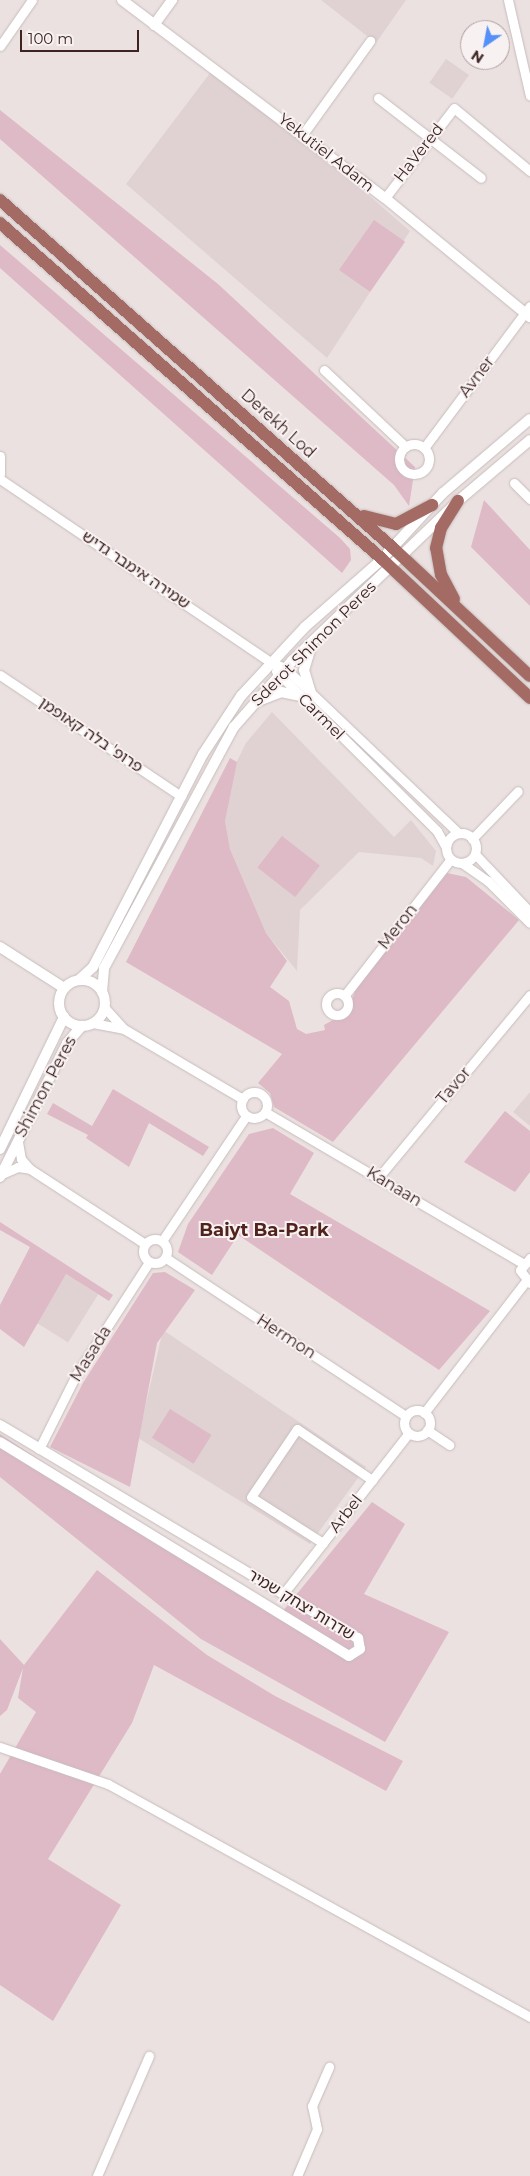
<!DOCTYPE html>
<meta charset="utf-8">
<style>
body{margin:0}
#map{position:relative;width:530px;height:2176px;overflow:hidden;background:#ece1e1;font-family:Montserrat,"Noto Sans Hebrew",sans-serif}
div>[style]{position:absolute}
.built>*{inset:0;background:#e0d2d3;transform-origin:0 0}
.green>*{inset:0;background:#deb9c6;transform-origin:0 0}
.roads{filter:drop-shadow(0 0 1px #c5bdbc) drop-shadow(0 0 1px #c5bdbc)}
.minor>*{height:9px;margin:-4.5px;padding:0 4.5px;transform-origin:4.5px;border-radius:4.5px;background:#fff}
.minor>.ring{margin:-4.5px;padding:0;box-sizing:content-box;background:none;border:9px solid #fff;border-radius:50%}
.tertiary>*{height:10px;margin:-5px;padding:0 5px;transform-origin:5px;border-radius:5px;background:#fff}
.tertiary>.ring{margin:-5px;padding:0;box-sizing:content-box;background:none;border:10px solid #fff;border-radius:50%}
.primary>*{height:12px;margin:-6px;padding:0 6px;transform-origin:6px;border-radius:6px;background:#a36b63}
span{translate:-50% -50%;white-space:nowrap;text-align:center;line-height:1.15;-webkit-text-stroke:4px #f8f1f2;paint-order:stroke}
.street-label{font-size:16px;color:#3d2420}
.neighbourhood-label{font-size:18px;color:#50231c;font-weight:700}
.north{position:absolute;left:460px;top:20px;width:50px;height:50px;box-sizing:border-box;background:#f8f1f2;border:1px solid #ad9f9e;border-radius:50%;rotate:213deg;font-size:14px;font-weight:700;line-height:20px;text-align:center;color:#3d2420}
.north::after{content:'';display:block;margin:auto;width:18px;height:22px;background:#5390f7;clip-path:polygon(50% 0,100% 100%,50% 72%,0 100%)}
.scale{position:absolute;left:20px;top:30px;width:119px;height:22px;box-sizing:border-box;border:2px solid #3d2420;border-top:0;padding-left:6px;font-size:15px;line-height:18px;white-space:nowrap;color:#3d2420;-webkit-text-stroke:4px #f8f1f2;paint-order:stroke}
</style>
<div id="map">
<div class="built">
<div style="clip-path:polygon(321px 0,406px 0,376px 43px)"></div>
<div style="left:446px;top:59px;width:28px;height:29px;rotate:35deg"></div>
<div style="clip-path:polygon(210px 73px,305px 140px,410px 231px,327px 358px,126px 184px)"></div>
<div style="clip-path:polygon(272px 712px,394px 837px,411px 820px,436px 851px,433px 866px,421px 858px,359px 852px,300px 910px,297px 971px,266px 933px,230px 849px,225px 821px,235px 765px,246px 743px)"></div>
<div style="clip-path:polygon(530px 1092px,530px 1126px,513px 1112px)"></div>
<div style="left:66px;top:1274px;width:38px;height:57px;rotate:32deg"></div>
<div style="clip-path:polygon(163px 1330px,366px 1467px,310px 1544px,138px 1438px)"></div>
</div>
<div class="green">
<div style="clip-path:polygon(0 110px,218px 284px,415px 467px,409px 506px,394px 485px,0 139px)"></div>
<div style="left:374px;top:220px;width:38px;height:61px;rotate:35deg"></div>
<div style="clip-path:polygon(0 245px,340px 538px,350px 549px,351px 560px,342px 573px,0 268px)"></div>
<div style="clip-path:polygon(484px 500px,530px 550px,530px 606px,471px 547px)"></div>
<div style="clip-path:polygon(230px 758px,237px 762px,225px 821px,230px 849px,266px 933px,287px 961px,270px 987px,289px 1001px,297px 1029px,306px 1034px,325px 1030px,324px 1025px,333px 1020px,345px 1018px,356px 989px,447px 873px,466px 877px,519px 920px,333px 1142px,274px 1107px,270px 1093px,258px 1083px,282px 1054px,126px 962px)"></div>
<div style="left:282px;top:836px;width:48px;height:40px;rotate:38deg"></div>
<div style="clip-path:polygon(113px 1089px,209px 1147px,203px 1156px,149px 1123px,129px 1167px,86px 1138px,88px 1135px,47px 1114px,53px 1103px,92px 1126px)"></div>
<div style="clip-path:polygon(505px 1111px,530px 1131px,530px 1172px,515px 1192px,464px 1162px)"></div>
<div style="clip-path:polygon(273px 1128px,314px 1153px,290px 1194px,490px 1311px,439px 1370px,238px 1235px,212px 1275px,178px 1252px,188px 1224px,249px 1134px)"></div>
<div style="clip-path:polygon(0 1222px,113px 1295px,109px 1301px,66px 1274px,24px 1347px,0 1329px,0 1305px,30px 1247px,0 1230px)"></div>
<div style="clip-path:polygon(165px 1272px,195px 1290px,157px 1343px,130px 1487px,50px 1447px,83px 1383px,153px 1273px)"></div>
<div style="left:170px;top:1409px;width:49px;height:34px;rotate:32deg"></div>
<div style="clip-path:polygon(0 1434px,278px 1617px,372px 1502px,405px 1524px,364px 1594px,449px 1632px,385px 1742px,201px 1639px,0 1477px)"></div>
<div style="clip-path:polygon(97px 1570px,207px 1655px,275px 1696px,403px 1761px,386px 1791px,154px 1665px,132px 1723px,48px 1859px,121px 1905px,53px 2021px,0 1985px,0 1774px,36px 1712px,18px 1698px,23px 1668px,7px 1710px,0 1716px,0 1639px,24px 1665px)"></div>
</div>
<div class="roads">
<div class="minor">
<div style="left:508px;top:0;width:98px;rotate:77.1deg"></div>
<div style="left:0;top:46px;width:56px;rotate:-55.2deg"></div>
<div style="left:378px;top:98px;width:130px;rotate:37.8deg"></div>
<div style="left:303px;top:134px;width:115px;rotate:-54.2deg"></div>
<div style="left:385px;top:198px;width:113px;rotate:-52.5deg"></div>
<div style="left:454px;top:108px;width:99px;rotate:39.7deg"></div>
<div style="left:324px;top:370px;width:112px;rotate:43.2deg"></div>
<div class="ring" style="left:399px;top:444px;width:21px;height:21px"></div>
<div style="left:424px;top:448px;width:177px;rotate:-53.3deg"></div>
<div style="left:0;top:456px;width:18px;rotate:90deg"></div>
<div style="left:0;top:479px;width:326px;rotate:34.1deg"></div>
<div style="left:270px;top:662px;width:16px;rotate:22deg"></div>
<div style="left:285px;top:668px;width:239px;rotate:43.6deg"></div>
<div style="left:514px;top:483px;width:23px;rotate:45deg"></div>
<div style="left:276px;top:671px;width:227px;rotate:44.8deg"></div>
<div style="left:437px;top:831px;width:18px;rotate:61deg"></div>
<div style="left:0;top:675px;width:218px;rotate:33.8deg"></div>
<div class="ring" style="left:446px;top:833px;width:21px;height:21px"></div>
<div style="left:472px;top:839px;width:66px;rotate:-46.2deg"></div>
<div style="left:475px;top:854px;width:80px;rotate:46.5deg"></div>
<div style="left:462px;top:863px;width:32px;rotate:35deg"></div>
<div style="left:488px;top:881px;width:59px;rotate:45deg"></div>
<div class="ring" style="left:326px;top:993px;width:13px;height:13px"></div>
<div style="left:345px;top:995px;width:172px;rotate:-52.1deg"></div>
<div style="left:104px;top:1007px;width:30px;rotate:48deg"></div>
<div style="left:124px;top:1029px;width:138px;rotate:30.5deg"></div>
<div style="left:93px;top:1023px;width:31px;rotate:11deg"></div>
<div class="ring" style="left:241px;top:1092px;width:17px;height:17px"></div>
<div style="left:265px;top:1112px;width:298px;rotate:30.4deg"></div>
<div style="left:18px;top:1142px;width:17px;rotate:80deg"></div>
<div style="left:21px;top:1159px;width:13px;rotate:48deg"></div>
<div style="left:30px;top:1169px;width:137px;rotate:33.1deg"></div>
<div style="left:2px;top:1174px;width:17px;rotate:-24deg"></div>
<div style="left:18px;top:1167px;width:12px;rotate:9deg"></div>
<div style="left:378px;top:1178px;width:238px;rotate:-50.3deg"></div>
<div class="ring" style="left:143px;top:1239px;width:15px;height:15px"></div>
<div style="left:162px;top:1241px;width:151px;rotate:-56.1deg"></div>
<div style="left:166px;top:1258px;width:287px;rotate:33.4deg"></div>
<div style="left:530px;top:1283px;width:16px;rotate:-128deg"></div>
<div style="left:520px;top:1270px;width:16px;rotate:-50deg"></div>
<div class="ring" style="left:404px;top:1410px;width:17px;height:17px"></div>
<div style="left:424px;top:1413px;width:167px;rotate:-52.3deg"></div>
<div style="left:427px;top:1430px;width:27px;rotate:34deg"></div>
<div style="left:39px;top:1449px;width:83px;rotate:-63.4deg"></div>
<div style="left:76px;top:1375px;width:135px;rotate:-57.1deg"></div>
<div style="left:323px;top:1543px;width:85px;rotate:-147.4deg"></div>
<div style="left:251px;top:1497px;width:82px;rotate:-55.9deg"></div>
<div style="left:297px;top:1429px;width:91px;rotate:34.2deg"></div>
<div style="left:283px;top:1594px;width:204px;rotate:-52deg"></div>
<div style="left:0;top:1747px;width:114px;rotate:18.9deg"></div>
<div style="left:108px;top:1784px;width:482px;rotate:28.9deg"></div>
<div style="left:97px;top:2176px;width:131px;rotate:-66.6deg"></div>
<div style="left:297px;top:2176px;width:51px;rotate:-66.9deg"></div>
<div style="left:317px;top:2129px;width:24px;rotate:-102deg"></div>
<div style="left:312px;top:2106px;width:43px;rotate:-66.4deg"></div>
</div>
<div class="tertiary">
<div style="left:122px;top:0;width:329px;rotate:37deg"></div>
<div style="left:385px;top:198px;width:188px;rotate:39.4deg"></div>
<div style="left:154px;top:25px;width:31px;rotate:-54deg"></div>
<div style="left:311px;top:693px;width:24px;rotate:-107deg"></div>
<div style="left:304px;top:670px;width:27px;rotate:-73deg"></div>
<div style="left:258px;top:701px;width:25px;rotate:-21deg"></div>
<div style="left:281px;top:692px;width:19px;rotate:12deg"></div>
<div style="left:0;top:947px;width:76px;rotate:32.6deg"></div>
<div style="left:79px;top:980px;width:19px;rotate:-43deg"></div>
<div style="left:93px;top:967px;width:240px;rotate:-62.7deg"></div>
<div style="left:203px;top:754px;width:69px;rotate:-56.8deg"></div>
<div style="left:241px;top:696px;width:94px;rotate:-47.2deg"></div>
<div style="left:305px;top:627px;width:103px;rotate:-41.4deg"></div>
<div style="left:382px;top:559px;width:90px;rotate:-47.3deg"></div>
<div style="left:443px;top:493px;width:114px;rotate:-40.4deg"></div>
<div class="ring" style="left:59px;top:980px;width:36px;height:36px"></div>
<div style="left:102px;top:992px;width:24px;rotate:-85deg"></div>
<div style="left:104px;top:968px;width:274px;rotate:-61.7deg"></div>
<div style="left:234px;top:727px;width:88px;rotate:-48.7deg"></div>
<div style="left:292px;top:661px;width:231px;rotate:-43.9deg"></div>
<div style="left:458px;top:501px;width:94px;rotate:-40.3deg"></div>
<div style="left:0;top:1149px;width:147px;rotate:-64.1deg"></div>
<div style="left:0;top:1177px;width:150px;rotate:-63.4deg"></div>
<div style="left:67px;top:1043px;width:23px;rotate:-49deg"></div>
<div style="left:0;top:1425px;width:417px;rotate:30.8deg"></div>
<div style="left:358px;top:1638px;width:11px;rotate:80deg"></div>
<div style="left:360px;top:1649px;width:13px;rotate:148deg"></div>
<div style="left:349px;top:1656px;width:409px;rotate:-148.5deg"></div>
</div>
<div class="primary">
<div style="left:0;top:200px;width:525px;rotate:41.52deg"></div>
<div style="left:393px;top:548px;width:187px;rotate:43.1deg"></div>
<div style="left:0;top:223px;width:509px;rotate:41.33deg"></div>
<div style="left:382px;top:559px;width:203px;rotate:43.2deg"></div>
<div style="left:364px;top:516px;width:33px;rotate:14deg"></div>
<div style="left:396px;top:524px;width:41px;rotate:-27.8deg"></div>
<div style="left:454px;top:599px;width:27px;rotate:-118deg"></div>
<div style="left:441px;top:575px;width:27px;rotate:-100deg"></div>
<div style="left:436px;top:548px;width:21px;rotate:-76deg"></div>
<div style="left:441px;top:528px;width:32px;rotate:-58deg"></div>
</div>
</div>
<div class="street-label">
<span style="left:326px;top:153px;rotate:38deg">Yekutiel Adam</span>
<span style="left:419px;top:153px;rotate:-52deg">HaVered</span>
<span style="left:477px;top:377px;rotate:-53deg">Avner</span>
<span style="left:278px;top:424px;rotate:42deg">Derekh Lod</span>
<span style="left:136px;top:570px;rotate:34deg">שמירה אימבר גדיש</span>
<span style="left:314px;top:644px;rotate:-45deg">Sderot Shimon Peres</span>
<span style="left:321px;top:717px;rotate:45deg">Carmel</span>
<span style="left:91px;top:735px;rotate:34deg">פרופ' בלה קאופמן</span>
<span style="left:398px;top:927px;rotate:-52deg">Meron</span>
<span style="left:454px;top:1086px;rotate:-50deg">Tavor</span>
<span style="left:46px;top:1087px;rotate:-62deg">Shimon Peres</span>
<span style="left:394px;top:1187px;rotate:31deg">Kanaan</span>
<span style="left:286px;top:1337px;rotate:33deg">Hermon</span>
<span style="left:91px;top:1354px;rotate:-58deg">Masada</span>
<span style="left:346px;top:1514px;rotate:-52deg">Arbel</span>
<span style="left:301px;top:1605px;rotate:31deg">שדרות יצחק שמיר</span>
</div>
<div class="neighbourhood-label">
<span style="left:264px;top:1230px">Baiyt Ba-Park</span>
</div>
<div class="north">N</div>
<div class="scale">100 m</div>
</div>
